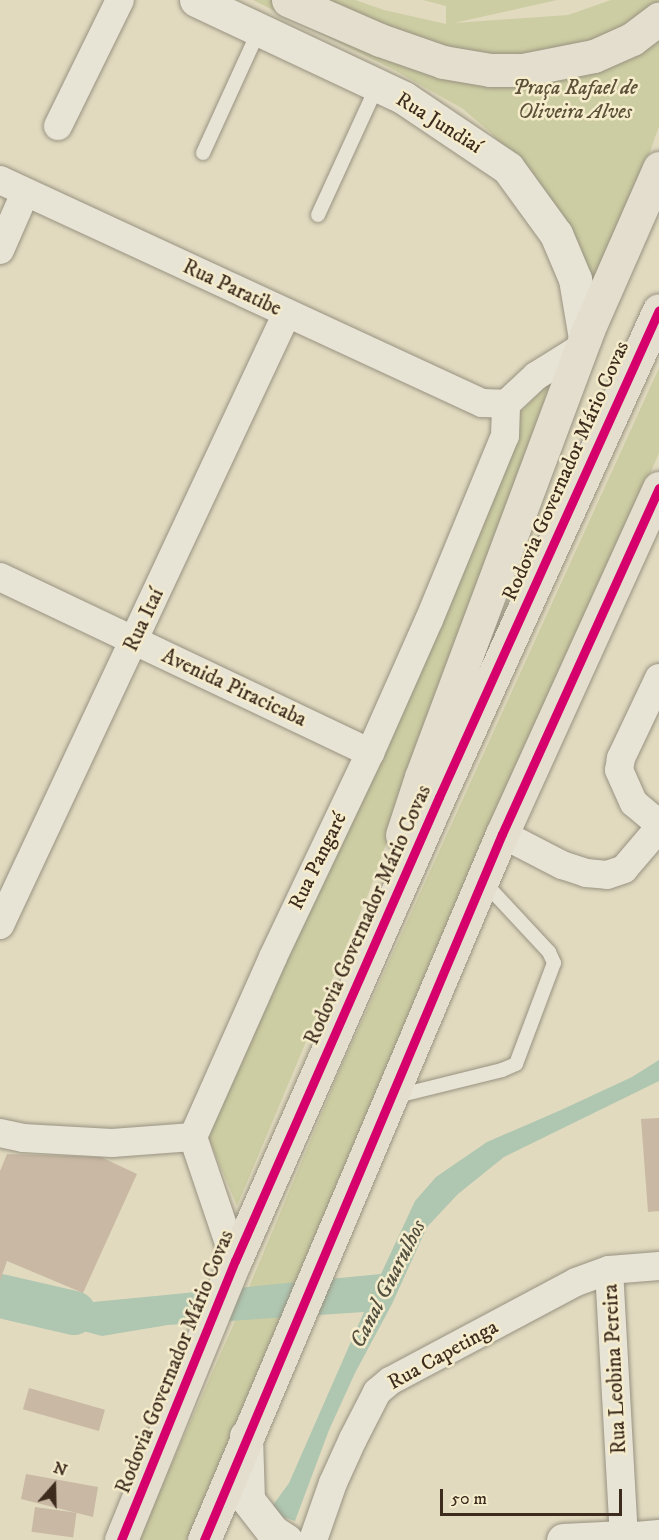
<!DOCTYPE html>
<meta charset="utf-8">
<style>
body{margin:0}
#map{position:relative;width:659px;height:1540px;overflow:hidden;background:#e1dabf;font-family:"IM FELL DW Pica",serif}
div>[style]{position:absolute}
.green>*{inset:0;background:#cccda2}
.water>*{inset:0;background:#afc6b0}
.river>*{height:44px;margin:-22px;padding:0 22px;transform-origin:22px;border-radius:22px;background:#afc6b0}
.building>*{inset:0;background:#c9b9a4;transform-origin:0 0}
.roads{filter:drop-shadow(0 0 2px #989281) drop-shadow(0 0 2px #989281)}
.lane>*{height:14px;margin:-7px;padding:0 7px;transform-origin:7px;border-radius:7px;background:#e7e3d5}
.street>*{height:28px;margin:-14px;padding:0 14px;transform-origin:14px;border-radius:14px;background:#e7e3d5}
.secondary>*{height:33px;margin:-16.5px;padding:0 16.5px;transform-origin:16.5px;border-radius:16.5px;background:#e7e3d5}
.highway>*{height:33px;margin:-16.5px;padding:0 16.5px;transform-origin:16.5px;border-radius:16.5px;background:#e3dece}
.cycleway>*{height:9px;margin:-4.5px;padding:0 4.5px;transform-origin:4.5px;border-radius:4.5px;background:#d6006c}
span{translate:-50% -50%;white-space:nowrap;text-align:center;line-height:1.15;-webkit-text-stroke:5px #f5eccc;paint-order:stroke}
.park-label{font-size:21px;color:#5c5138;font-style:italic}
.street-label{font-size:21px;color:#3d2b1d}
.water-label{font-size:22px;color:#545040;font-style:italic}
.north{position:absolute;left:24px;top:1456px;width:60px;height:60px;-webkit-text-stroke:4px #f5eccc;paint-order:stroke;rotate:20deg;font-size:16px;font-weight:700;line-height:24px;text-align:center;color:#3d2b1d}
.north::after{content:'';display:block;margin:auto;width:21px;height:27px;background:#3d2b1d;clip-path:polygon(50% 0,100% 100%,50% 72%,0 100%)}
.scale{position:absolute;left:440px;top:1489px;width:182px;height:27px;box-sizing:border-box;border:3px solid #3d2b1d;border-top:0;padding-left:8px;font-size:18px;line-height:21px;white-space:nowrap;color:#3d2b1d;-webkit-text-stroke:4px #f5eccc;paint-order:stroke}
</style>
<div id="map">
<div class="green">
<div style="clip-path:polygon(253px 0,355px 0,384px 10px,446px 24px,446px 6px,423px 0,557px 0,454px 23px,568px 15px,611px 0,659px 0,659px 126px,588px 330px,516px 160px,490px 132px,463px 109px,396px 71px)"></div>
<div style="clip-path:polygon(659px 368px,659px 453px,242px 1418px,187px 1540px,138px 1540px,232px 1328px,342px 1065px)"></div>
<div style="clip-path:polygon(551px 381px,369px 892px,237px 1206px,206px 1132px,519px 414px)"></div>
</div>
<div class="water">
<div style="clip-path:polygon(659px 1060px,659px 1081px,504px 1157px,458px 1194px,427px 1227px,392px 1304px,355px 1373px,329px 1430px,295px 1521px,268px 1512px,289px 1483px,364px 1312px,168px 1325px,102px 1336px,8px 1311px,19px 1291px,83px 1303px,381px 1274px,415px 1201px,436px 1177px,487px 1142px,561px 1110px,632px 1077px)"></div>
</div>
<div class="river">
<div style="left:0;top:1296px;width:76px;rotate:12.9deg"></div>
</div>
<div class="building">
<div style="clip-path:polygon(659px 1118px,659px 1211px,648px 1212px,641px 1119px)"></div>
<div style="clip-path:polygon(7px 1154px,101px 1157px,137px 1174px,83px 1293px,7px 1261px,0 1281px,0 1171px)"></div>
<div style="left:29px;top:1388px;width:79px;height:22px;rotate:16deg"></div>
<div style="clip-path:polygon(26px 1474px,98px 1487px,93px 1517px,21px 1499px)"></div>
<div style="left:35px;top:1507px;width:42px;height:25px;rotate:8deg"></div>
</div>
<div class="roads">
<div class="lane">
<div style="left:203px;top:153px;width:135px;rotate:-65.5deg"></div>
<div style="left:318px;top:215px;width:142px;rotate:-65.4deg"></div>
<div style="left:393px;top:1097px;width:112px;rotate:-13.9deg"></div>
<div style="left:502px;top:1070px;width:15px;rotate:-23deg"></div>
<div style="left:516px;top:1064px;width:108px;rotate:-69.4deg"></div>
<div style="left:554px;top:963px;width:12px;rotate:-114deg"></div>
<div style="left:549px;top:952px;width:96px;rotate:-132.9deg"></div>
</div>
<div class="street">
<div style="left:58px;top:126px;width:140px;rotate:-63.8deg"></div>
<div style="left:0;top:180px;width:531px;rotate:24.83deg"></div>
<div style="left:482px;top:403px;width:24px;rotate:2deg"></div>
<div style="left:506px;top:404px;width:41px;rotate:-43deg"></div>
<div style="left:536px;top:376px;width:53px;rotate:-31.9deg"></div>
<div style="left:0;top:250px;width:62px;rotate:-66.3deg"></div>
<div style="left:0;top:577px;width:410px;rotate:25.4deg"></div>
<div style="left:659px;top:678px;width:89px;rotate:115.4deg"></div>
<div style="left:621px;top:758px;width:12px;rotate:99deg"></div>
<div style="left:619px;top:770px;width:36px;rotate:66deg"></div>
<div style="left:634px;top:803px;width:33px;rotate:40deg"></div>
<div style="left:502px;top:834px;width:68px;rotate:27.3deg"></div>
<div style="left:562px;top:865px;width:25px;rotate:18deg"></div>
<div style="left:586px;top:873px;width:21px;rotate:5deg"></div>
<div style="left:607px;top:875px;width:18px;rotate:-19deg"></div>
<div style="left:624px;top:869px;width:54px;rotate:-49.5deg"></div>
<div style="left:0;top:925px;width:676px;rotate:-64.88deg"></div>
<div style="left:0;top:1133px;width:24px;rotate:12deg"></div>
<div style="left:23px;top:1138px;width:89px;rotate:3.2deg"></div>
<div style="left:112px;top:1143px;width:81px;rotate:-4.2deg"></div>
<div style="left:193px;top:1137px;width:197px;rotate:-66deg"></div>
<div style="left:273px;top:957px;width:226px;rotate:-64.6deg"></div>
<div style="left:370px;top:753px;width:145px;rotate:-66.1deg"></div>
<div style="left:429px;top:620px;width:199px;rotate:-67.6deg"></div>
<div style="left:505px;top:436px;width:32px;rotate:-88deg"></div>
<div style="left:193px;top:1137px;width:131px;rotate:71.3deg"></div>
<div style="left:609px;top:1270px;width:267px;rotate:86.8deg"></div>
<div style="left:624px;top:1537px;width:35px;rotate:-5deg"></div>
<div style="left:313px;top:1540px;width:60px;rotate:-70.7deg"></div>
<div style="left:333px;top:1483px;width:48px;rotate:-65.6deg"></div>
<div style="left:353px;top:1439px;width:53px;rotate:-62.9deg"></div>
<div style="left:377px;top:1392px;width:17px;rotate:-40deg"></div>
<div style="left:390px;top:1381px;width:211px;rotate:-28deg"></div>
<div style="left:576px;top:1282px;width:35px;rotate:-20deg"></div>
<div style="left:609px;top:1270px;width:50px;rotate:-4.6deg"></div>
</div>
<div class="secondary">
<div style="left:196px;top:0;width:230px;rotate:25.2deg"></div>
<div style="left:404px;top:98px;width:125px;rotate:33.9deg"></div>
<div style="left:508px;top:168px;width:82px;rotate:54deg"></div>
<div style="left:556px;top:234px;width:49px;rotate:67.1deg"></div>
<div style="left:575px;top:279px;width:60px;rotate:80.4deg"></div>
<div style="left:246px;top:1436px;width:64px;rotate:88.2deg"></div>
<div style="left:248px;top:1500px;width:39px;rotate:52deg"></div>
<div style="left:272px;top:1531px;width:17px;rotate:33deg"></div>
<div style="left:563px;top:1540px;width:61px;rotate:-2.8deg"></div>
<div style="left:624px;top:1537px;width:3px;rotate:90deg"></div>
</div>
<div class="highway">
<div style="left:288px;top:0;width:100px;rotate:23.5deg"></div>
<div style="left:380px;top:40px;width:67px;rotate:19.2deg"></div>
<div style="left:443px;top:62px;width:48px;rotate:9.7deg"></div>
<div style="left:490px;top:70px;width:33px"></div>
<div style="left:523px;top:70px;width:72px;rotate:-11.2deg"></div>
<div style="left:594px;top:56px;width:42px;rotate:-24.1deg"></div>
<div style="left:632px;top:39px;width:34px;rotate:-37deg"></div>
<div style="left:402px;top:835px;width:61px;rotate:-71.9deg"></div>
<div style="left:421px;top:777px;width:477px;rotate:-69.5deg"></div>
<div style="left:588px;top:330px;width:177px;rotate:-66.3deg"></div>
<div style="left:121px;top:1540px;width:301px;rotate:-67.8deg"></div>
<div style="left:235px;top:1261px;width:507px;rotate:-66.27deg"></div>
<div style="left:439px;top:797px;width:534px;rotate:-65.69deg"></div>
<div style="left:204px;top:1540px;width:766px;rotate:-67.12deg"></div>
<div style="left:502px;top:834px;width:380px;rotate:-65.6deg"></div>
</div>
</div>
<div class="cycleway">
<div style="left:121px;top:1540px;width:301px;rotate:-67.8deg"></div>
<div style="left:235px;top:1261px;width:507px;rotate:-66.27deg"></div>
<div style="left:439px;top:797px;width:534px;rotate:-65.69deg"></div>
<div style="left:204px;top:1540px;width:766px;rotate:-67.12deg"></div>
<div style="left:502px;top:834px;width:380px;rotate:-65.6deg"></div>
</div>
<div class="park-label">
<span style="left:575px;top:100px">Praça Rafael de<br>Oliveira Alves</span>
</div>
<div class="street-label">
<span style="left:439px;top:123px;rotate:32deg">Rua Jundiaí</span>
<span style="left:232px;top:288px;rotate:25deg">Rua Paratibe</span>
<span style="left:566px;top:471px;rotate:-66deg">Rodovia Governador Mário Covas</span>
<span style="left:144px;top:620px;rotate:-65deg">Rua Itaí</span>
<span style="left:234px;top:688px;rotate:25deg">Avenida Piracicaba</span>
<span style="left:318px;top:861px;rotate:-64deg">Rua Pangaré</span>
<span style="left:368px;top:915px;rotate:-66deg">Rodovia Governador Mário Covas</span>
<span style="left:443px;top:1355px;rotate:-29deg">Rua Capetinga</span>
<span style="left:175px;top:1362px;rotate:-68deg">Rodovia Governador Mário Covas</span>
<span style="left:615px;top:1369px;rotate:-93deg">Rua Leobina Pereira</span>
</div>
<div class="water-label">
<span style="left:388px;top:1284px;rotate:-63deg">Canal Guarulhos</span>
</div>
<div class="north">N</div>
<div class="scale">50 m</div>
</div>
